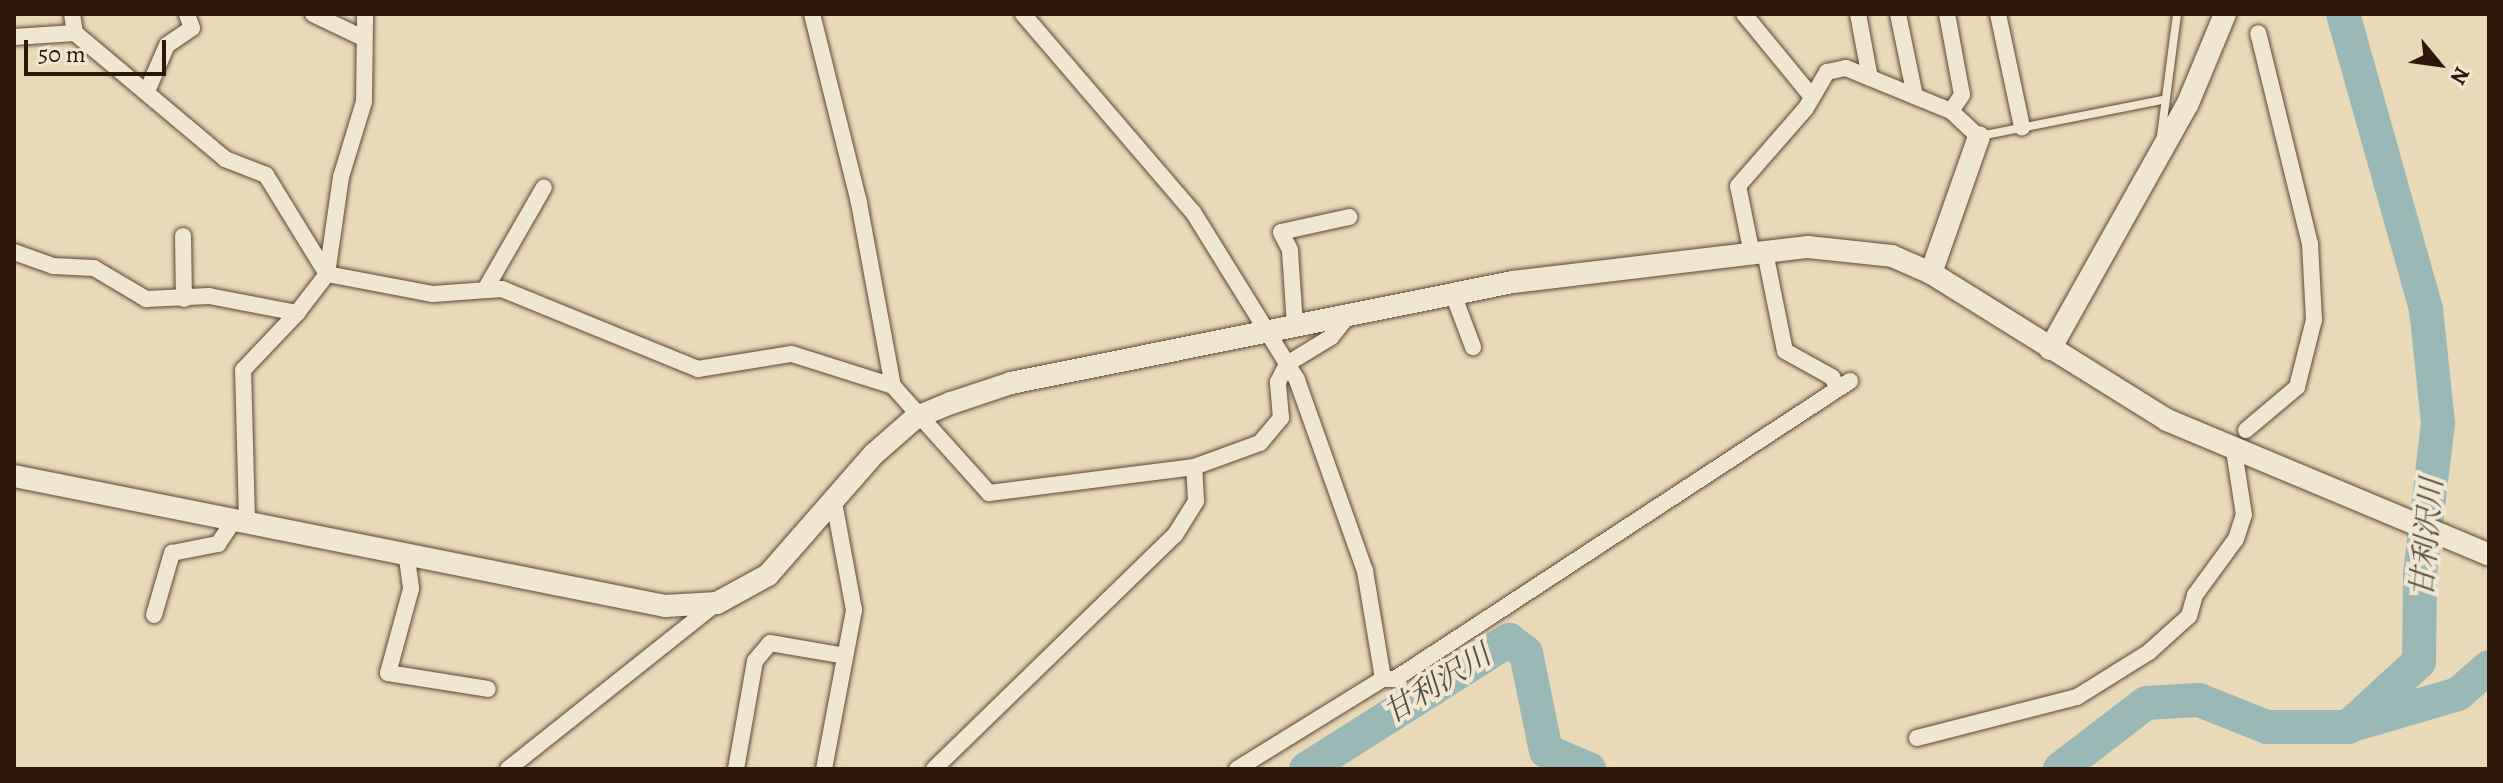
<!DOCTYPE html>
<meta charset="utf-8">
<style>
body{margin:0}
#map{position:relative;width:2503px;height:783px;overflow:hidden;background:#ead9b7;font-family:Alegreya,"Noto Serif JP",serif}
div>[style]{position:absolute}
.river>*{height:34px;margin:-17px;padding:0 17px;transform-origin:17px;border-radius:17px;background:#9ab9b6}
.roads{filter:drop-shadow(0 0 2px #5d4834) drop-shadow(0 0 2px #5d4834)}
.lane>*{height:8px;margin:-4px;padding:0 4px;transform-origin:4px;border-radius:4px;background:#f1e6d0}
.street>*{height:16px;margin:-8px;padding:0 8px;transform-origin:8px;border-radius:8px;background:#f1e6d0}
.secondary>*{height:22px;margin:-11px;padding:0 11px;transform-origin:11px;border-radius:11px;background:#f1e6d0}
span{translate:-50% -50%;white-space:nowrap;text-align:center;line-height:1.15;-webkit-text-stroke:8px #f1e6d0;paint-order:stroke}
.water-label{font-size:30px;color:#545045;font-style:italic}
.frame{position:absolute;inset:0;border:16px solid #2e1708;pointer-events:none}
.north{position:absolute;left:2399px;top:24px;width:80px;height:80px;-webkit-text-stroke:6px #f1e6d0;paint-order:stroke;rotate:119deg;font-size:22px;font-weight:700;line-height:32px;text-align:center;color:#2e1708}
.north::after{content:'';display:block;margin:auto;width:28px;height:36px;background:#2e1708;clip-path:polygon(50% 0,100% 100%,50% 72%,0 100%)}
.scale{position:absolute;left:24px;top:40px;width:142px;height:36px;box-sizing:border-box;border:4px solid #2e1708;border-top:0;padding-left:10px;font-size:24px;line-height:28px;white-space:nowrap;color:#2e1708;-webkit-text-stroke:6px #f1e6d0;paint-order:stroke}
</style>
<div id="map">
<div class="river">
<div style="left:2356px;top:724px;width:106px;rotate:-16.4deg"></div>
<div style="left:2458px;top:694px;width:41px;rotate:-41.1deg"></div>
<div style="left:1306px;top:769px;width:241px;rotate:-32.4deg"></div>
<div style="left:1509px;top:640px;width:21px;rotate:37deg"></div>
<div style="left:1526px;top:653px;width:100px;rotate:78.5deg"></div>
<div style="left:1546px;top:751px;width:47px;rotate:22.7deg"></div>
<div style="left:2060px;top:769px;width:108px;rotate:-37.5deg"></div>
<div style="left:2146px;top:703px;width:53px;rotate:-3.2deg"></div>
<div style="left:2199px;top:700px;width:73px;rotate:21.7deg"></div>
<div style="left:2267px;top:727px;width:81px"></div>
<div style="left:2348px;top:727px;width:96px;rotate:-42.5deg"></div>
<div style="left:2419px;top:662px;width:88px;rotate:-89.3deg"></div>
<div style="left:2420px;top:574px;width:152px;rotate:-83.2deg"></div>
<div style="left:2438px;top:423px;width:115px;rotate:-96deg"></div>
<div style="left:2426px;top:309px;width:306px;rotate:-105.7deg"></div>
</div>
<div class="roads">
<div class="lane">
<div style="left:1980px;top:136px;width:186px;rotate:-11.2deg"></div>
<div style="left:2161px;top:136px;width:123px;rotate:-82.5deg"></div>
</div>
<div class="street">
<div style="left:72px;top:14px;width:19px;rotate:81deg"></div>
<div style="left:313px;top:14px;width:55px;rotate:25.6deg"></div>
<div style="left:812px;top:14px;width:195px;rotate:76deg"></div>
<div style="left:859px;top:203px;width:186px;rotate:79.5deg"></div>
<div style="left:893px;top:386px;width:144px;rotate:48.1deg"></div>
<div style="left:989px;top:493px;width:207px;rotate:-7.2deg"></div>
<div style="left:1194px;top:467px;width:70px;rotate:-20deg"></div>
<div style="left:1260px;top:443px;width:33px;rotate:-50deg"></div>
<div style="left:1281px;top:418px;width:36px;rotate:-95deg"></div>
<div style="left:1278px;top:382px;width:20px;rotate:-63deg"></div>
<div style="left:1287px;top:364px;width:52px;rotate:-31.5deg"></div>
<div style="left:1331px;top:337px;width:28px;rotate:-51deg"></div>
<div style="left:1023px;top:14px;width:261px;rotate:49.4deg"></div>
<div style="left:1193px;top:212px;width:198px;rotate:58.2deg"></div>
<div style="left:1297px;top:380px;width:203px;rotate:70.4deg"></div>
<div style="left:1365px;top:571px;width:109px;rotate:80.5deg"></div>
<div style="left:1744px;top:14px;width:102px;rotate:50.6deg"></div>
<div style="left:1858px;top:14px;width:65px;rotate:79.4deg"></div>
<div style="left:1898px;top:14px;width:84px;rotate:78.3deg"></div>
<div style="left:1947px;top:14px;width:82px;rotate:79.5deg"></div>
<div style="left:1962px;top:95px;width:19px;rotate:125deg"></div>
<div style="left:1998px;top:14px;width:116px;rotate:78deg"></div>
<div style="left:14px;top:37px;width:61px;rotate:-3.8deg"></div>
<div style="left:75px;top:33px;width:196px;rotate:40deg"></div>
<div style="left:225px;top:159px;width:44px;rotate:21.3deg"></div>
<div style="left:266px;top:175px;width:116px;rotate:58.4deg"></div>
<div style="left:327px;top:274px;width:108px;rotate:10.7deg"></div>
<div style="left:433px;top:294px;width:69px;rotate:-4.1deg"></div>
<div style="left:502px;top:289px;width:212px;rotate:22.2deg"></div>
<div style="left:698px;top:369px;width:95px;rotate:-9.1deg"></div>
<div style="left:792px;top:354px;width:106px;rotate:17.6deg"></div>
<div style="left:148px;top:89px;width:48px;rotate:-66.6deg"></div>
<div style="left:167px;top:45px;width:30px;rotate:-34deg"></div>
<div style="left:192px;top:28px;width:15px;rotate:-110deg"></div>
<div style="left:183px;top:236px;width:63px;rotate:89.1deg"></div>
<div style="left:14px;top:252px;width:41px;rotate:19.7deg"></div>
<div style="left:53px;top:266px;width:41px;rotate:2.8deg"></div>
<div style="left:94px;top:268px;width:61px;rotate:30.8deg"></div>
<div style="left:146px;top:299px;width:63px;rotate:-2.7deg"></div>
<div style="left:209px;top:296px;width:90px;rotate:10.9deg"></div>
<div style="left:297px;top:313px;width:49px;rotate:-52.4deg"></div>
<div style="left:327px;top:274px;width:98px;rotate:-81.8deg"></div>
<div style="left:341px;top:177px;width:78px;rotate:-73deg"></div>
<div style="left:364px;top:102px;width:88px;rotate:-89.3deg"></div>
<div style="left:1765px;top:252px;width:101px;rotate:78.6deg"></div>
<div style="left:1785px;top:351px;width:54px;rotate:29deg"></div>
<div style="left:1832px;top:377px;width:13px;rotate:63deg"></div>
<div style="left:1752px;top:254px;width:69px;rotate:-101.6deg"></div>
<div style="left:1738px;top:186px;width:103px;rotate:-48.9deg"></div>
<div style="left:1806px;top:108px;width:42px;rotate:-59.7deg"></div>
<div style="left:1827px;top:72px;width:19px;rotate:-12deg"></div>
<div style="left:1846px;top:68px;width:113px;rotate:22.3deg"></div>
<div style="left:1951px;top:111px;width:38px;rotate:43deg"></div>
<div style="left:486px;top:288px;width:116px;rotate:-60.1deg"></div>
<div style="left:1453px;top:294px;width:57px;rotate:69.3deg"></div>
<div style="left:1295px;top:326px;width:76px;rotate:-93.8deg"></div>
<div style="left:1290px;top:250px;width:20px;rotate:-117deg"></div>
<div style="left:1281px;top:232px;width:70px;rotate:-12.4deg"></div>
<div style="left:2246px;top:430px;width:67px;rotate:-40.1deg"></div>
<div style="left:2297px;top:387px;width:69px;rotate:-75.8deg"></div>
<div style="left:2314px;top:320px;width:76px;rotate:-93deg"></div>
<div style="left:2310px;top:244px;width:217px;rotate:-103.8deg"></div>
<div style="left:247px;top:521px;width:151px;rotate:-91.5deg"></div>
<div style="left:243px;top:370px;width:79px;rotate:-46.5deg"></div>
<div style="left:406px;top:552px;width:37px;rotate:82deg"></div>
<div style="left:411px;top:589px;width:87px;rotate:105.3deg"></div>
<div style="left:388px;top:673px;width:101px;rotate:9.1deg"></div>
<div style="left:154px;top:615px;width:65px;rotate:-73.8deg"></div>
<div style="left:172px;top:553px;width:47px;rotate:-11.1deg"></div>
<div style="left:218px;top:544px;width:30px;rotate:-56deg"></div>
<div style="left:1917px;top:738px;width:165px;rotate:-14.4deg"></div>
<div style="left:2077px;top:697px;width:85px;rotate:-32deg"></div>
<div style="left:2149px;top:652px;width:54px;rotate:-42deg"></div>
<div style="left:2189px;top:616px;width:22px;rotate:-74deg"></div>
<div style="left:2195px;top:595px;width:69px;rotate:-53.8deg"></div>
<div style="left:2236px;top:539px;width:25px;rotate:-72deg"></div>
<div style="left:2244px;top:515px;width:59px;rotate:-98.8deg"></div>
<div style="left:508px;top:769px;width:267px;rotate:-38.5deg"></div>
<div style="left:736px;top:769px;width:110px;rotate:-80deg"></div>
<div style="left:755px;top:661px;width:23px;rotate:-50deg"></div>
<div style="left:770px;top:643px;width:76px;rotate:9.8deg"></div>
<div style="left:824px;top:769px;width:162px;rotate:-79.3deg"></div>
<div style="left:854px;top:610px;width:110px;rotate:-100.5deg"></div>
<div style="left:934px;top:769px;width:336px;rotate:-44.2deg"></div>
<div style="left:1175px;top:535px;width:40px;rotate:-58deg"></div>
<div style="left:1196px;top:501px;width:34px;rotate:-93deg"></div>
<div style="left:1237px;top:769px;width:172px;rotate:-31.7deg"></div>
<div style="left:1383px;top:679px;width:12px"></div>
<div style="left:1395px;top:679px;width:544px;rotate:-33.22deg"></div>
</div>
<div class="secondary">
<div style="left:1931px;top:273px;width:144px;rotate:-70.6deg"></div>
<div style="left:2050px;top:349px;width:282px;rotate:-60.7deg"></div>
<div style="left:2188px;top:103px;width:96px;rotate:-67.4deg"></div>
<div style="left:14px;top:476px;width:664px;rotate:11.29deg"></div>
<div style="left:665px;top:606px;width:52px;rotate:-3.3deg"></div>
<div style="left:717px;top:603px;width:58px;rotate:-28.8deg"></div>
<div style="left:768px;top:575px;width:161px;rotate:-48.8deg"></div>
<div style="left:874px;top:454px;width:55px;rotate:-41.3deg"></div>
<div style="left:915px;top:418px;width:39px;rotate:-23deg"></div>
<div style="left:951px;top:403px;width:63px;rotate:-18.4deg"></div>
<div style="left:1011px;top:383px;width:512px;rotate:-11.38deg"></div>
<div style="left:1513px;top:282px;width:297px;rotate:-6.8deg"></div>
<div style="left:1808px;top:247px;width:84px;rotate:6.1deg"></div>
<div style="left:1892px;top:256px;width:43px;rotate:23.6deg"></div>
<div style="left:1931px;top:273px;width:278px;rotate:31.9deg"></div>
<div style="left:2167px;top:420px;width:349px;rotate:22.7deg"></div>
</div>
</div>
<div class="water-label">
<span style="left:2427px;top:538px;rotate:-85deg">甘利沢川</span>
<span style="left:1437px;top:684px;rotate:-32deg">甘利沢川</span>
</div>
<div class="frame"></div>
<div class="north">N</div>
<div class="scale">50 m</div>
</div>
